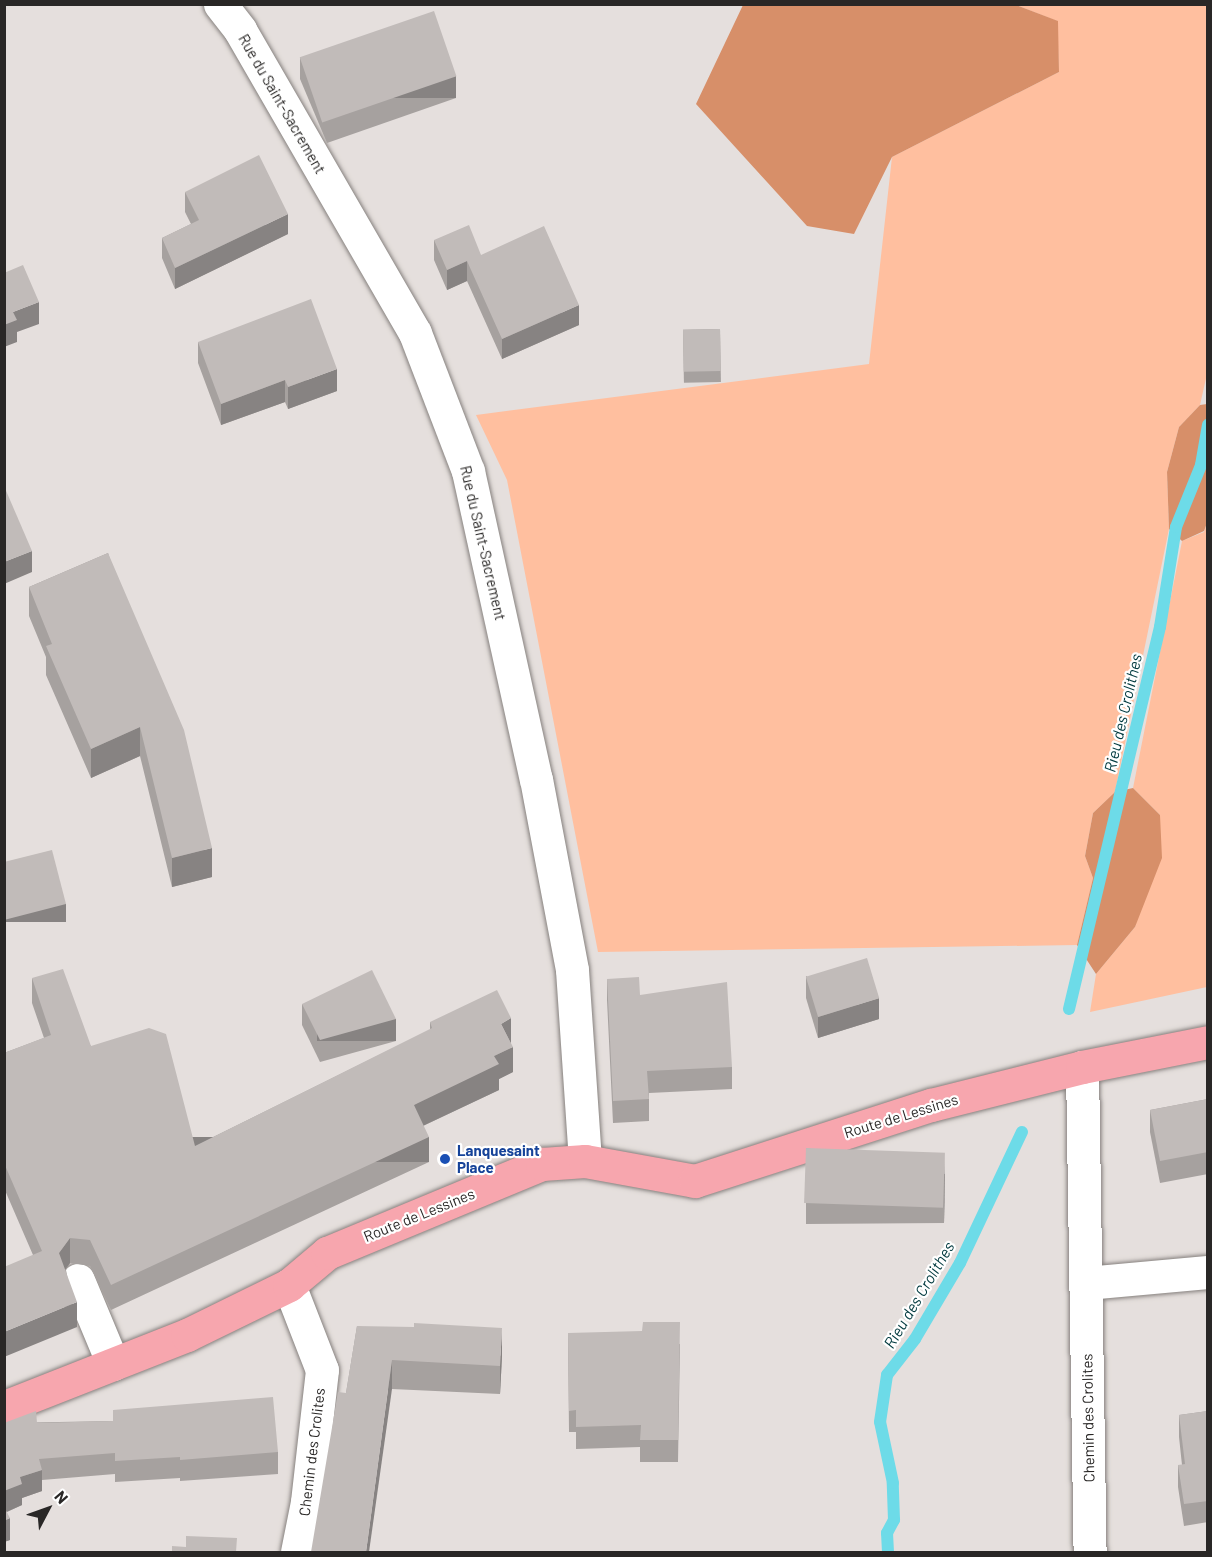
<!DOCTYPE html>
<style>
body{margin:0}
#map{position:relative;width:1212px;height:1557px;overflow:hidden;background:#e5dfdd;font-family:Barlow,sans-serif}
div>[style]{position:absolute}
.green>*{inset:0;background:#ffbf9f}
.forest>*{inset:0;background:#d78f69}
.stream>*{height:12px;margin:-6px;padding:0 6px;transform-origin:6px;border-radius:6px;background:#6ddbe8}
.roads{filter:drop-shadow(0 0 2px #86817e) drop-shadow(0 0 2px #86817e)}
.minor>*{height:33px;margin:-16.5px;padding:0 16.5px;transform-origin:16.5px;border-radius:16.5px;background:#fff}
.major>*{height:33px;margin:-16.5px;padding:0 16.5px;transform-origin:16.5px;border-radius:16.5px;background:#f7a6ae}
.wall>*{inset:0;background:#a6a19f;transform-origin:0 0}
.shaded-wall>*{inset:0;background:#878382;transform-origin:0 0}
.building>*{inset:0;background:#c1bbb9;transform-origin:0 0}
.dots>*{width:16px;height:16px;translate:-50% -50%;box-sizing:border-box;border:3px solid #fff;border-radius:50%}
span{translate:-50% -50%;white-space:nowrap;text-align:center;line-height:1.15;-webkit-text-stroke:4.5px #fff;paint-order:stroke}
.street-label{font-size:15px;color:#292726}
.transit-label{font-size:15px;color:#164399;font-weight:700}
.left{translate:0 -50%;text-align:left}
.water-label{font-size:16px;color:#01393e;font-style:italic}
.frame{position:absolute;inset:0;border:6px solid #292726;pointer-events:none}
.north{position:absolute;left:18px;top:1479px;width:60px;height:60px;-webkit-text-stroke:4px #fff;paint-order:stroke;rotate:49deg;font-size:16px;font-weight:700;line-height:24px;text-align:center;color:#292726}
.north::after{content:'';display:block;margin:auto;width:21px;height:27px;background:#292726;clip-path:polygon(50% 0,100% 100%,50% 72%,0 100%)}
</style>
<div id="map">
<div class="green">
<div style="clip-path:polygon(1016px 5px,1207px 5px,1207px 374px,1200px 405px,1179px 427px,1167px 472px,1169px 529px,1115px 792px,1093px 813px,1085px 856px,1093px 878px,1077px 945px,598px 952px,507px 480px,476px 415px,869px 364px,892px 157px,1059px 72px,1057px 21px)"></div>
<div style="clip-path:polygon(1207px 523px,1207px 987px,1090px 1012px,1096px 974px,1135px 927px,1160px 815px,1133px 788px,1182px 541px,1204px 532px)"></div>
</div>
<div class="forest">
<div style="clip-path:polygon(743px 5px,1016px 5px,1058px 21px,1059px 72px,892px 157px,854px 234px,807px 226px,696px 104px)"></div>
<div style="clip-path:polygon(1207px 404px,1207px 523px,1204px 531px,1182px 541px,1169px 529px,1167px 472px,1179px 427px,1200px 405px)"></div>
<div style="clip-path:polygon(1133px 788px,1160px 815px,1162px 858px,1135px 927px,1096px 974px,1077px 945px,1093px 878px,1085px 856px,1093px 813px,1115px 792px)"></div>
</div>
<div class="stream">
<div style="left:1069px;top:1009px;width:393px;rotate:-76.6deg"></div>
<div style="left:1160px;top:627px;width:101px;rotate:-80.9deg"></div>
<div style="left:1176px;top:527px;width:67px;rotate:-68deg"></div>
<div style="left:1201px;top:465px;width:41px;rotate:-80.1deg"></div>
<div style="left:888px;top:1552px;width:19px;rotate:-93deg"></div>
<div style="left:887px;top:1533px;width:15px;rotate:-62deg"></div>
<div style="left:894px;top:1520px;width:37px;rotate:-92deg"></div>
<div style="left:893px;top:1483px;width:62px;rotate:-102deg"></div>
<div style="left:880px;top:1422px;width:48px;rotate:-81.5deg"></div>
<div style="left:887px;top:1375px;width:46px;rotate:-52.1deg"></div>
<div style="left:915px;top:1339px;width:88px;rotate:-59.4deg"></div>
<div style="left:960px;top:1263px;width:145px;rotate:-64.7deg"></div>
</div>
<div class="roads">
<div class="minor">
<div style="left:220px;top:4px;width:33px;rotate:52deg"></div>
<div style="left:240px;top:30px;width:350px;rotate:60deg"></div>
<div style="left:415px;top:333px;width:148px;rotate:69deg"></div>
<div style="left:468px;top:471px;width:315px;rotate:77.6deg"></div>
<div style="left:536px;top:779px;width:194px;rotate:79.3deg"></div>
<div style="left:572px;top:970px;width:191px;rotate:86.1deg"></div>
<div style="left:1082px;top:1067px;width:485px;rotate:89.1deg"></div>
<div style="left:78px;top:1280px;width:91px;rotate:67.4deg"></div>
<div style="left:1086px;top:1283px;width:122px;rotate:-5.2deg"></div>
<div style="left:289px;top:1285px;width:91px;rotate:68.8deg"></div>
<div style="left:322px;top:1370px;width:133px;rotate:96.5deg"></div>
<div style="left:307px;top:1502px;width:51px;rotate:101.3deg"></div>
</div>
<div class="major">
<div style="left:4px;top:1407px;width:197px;rotate:-21.5deg"></div>
<div style="left:187px;top:1335px;width:114px;rotate:-26.1deg"></div>
<div style="left:289px;top:1285px;width:50px;rotate:-40.1deg"></div>
<div style="left:327px;top:1253px;width:233px;rotate:-22.5deg"></div>
<div style="left:542px;top:1164px;width:43px;rotate:-4deg"></div>
<div style="left:585px;top:1161px;width:112px;rotate:10.3deg"></div>
<div style="left:695px;top:1181px;width:248px;rotate:-17.9deg"></div>
<div style="left:931px;top:1105px;width:156px;rotate:-14.1deg"></div>
<div style="left:1082px;top:1067px;width:128px;rotate:-11.2deg"></div>
</div>
</div>
<div class="wall">
<div style="clip-path:polygon(300px 57px,456px 98px,327px 143px,300px 79px)"></div>
<div style="clip-path:polygon(185px 192px,288px 234px,175px 289px,162px 258px,162px 238px,191px 224px,185px 212px)"></div>
<div style="clip-path:polygon(434px 240px,481px 255px,579px 325px,502px 359px,467px 281px,447px 290px,434px 260px)"></div>
<div style="left:720px;top:329px;width:53px;height:37px;rotate:89deg"></div>
<div style="clip-path:polygon(198px 342px,337px 391px,288px 409px,285px 402px,221px 425px,198px 363px)"></div>
<div style="clip-path:polygon(108px 553px,212px 877px,172px 887px,140px 756px,91px 778px,46px 675px,46px 657px,29px 616px,29px 587px)"></div>
<div style="clip-path:polygon(806px 976px,879px 1019px,818px 1038px,806px 998px)"></div>
<div style="clip-path:polygon(32px 978px,91px 1046px,195px 1146px,430px 1030px,430px 1022px,511px 1044px,513px 1072px,499px 1079px,499px 1090px,423px 1126px,429px 1162px,111px 1310px,90px 1266px,70px 1263px,66px 1270px,77px 1327px,33px 1255px,4px 1188px,4px 1053px,44px 1038px,32px 1003px)"></div>
<div style="clip-path:polygon(607px 979px,640px 995px,732px 1067px,732px 1089px,649px 1093px,649px 1121px,613px 1123px,607px 1000px)"></div>
<div style="clip-path:polygon(302px 1004px,396px 1041px,320px 1062px,302px 1025px)"></div>
<div style="clip-path:polygon(1208px 1099px,1208px 1174px,1160px 1183px,1150px 1132px,1150px 1110px)"></div>
<div style="clip-path:polygon(806px 1148px,945px 1174px,944px 1223px,806px 1224px)"></div>
<div style="clip-path:polygon(357px 1326px,502px 1356px,500px 1394px,392px 1389px,346px 1393px)"></div>
<div style="clip-path:polygon(568px 1333px,680px 1344px,678px 1462px,640px 1462px,640px 1447px,576px 1449px,576px 1432px,569px 1432px)"></div>
<div style="clip-path:polygon(113px 1410px,278px 1452px,278px 1474px,180px 1481px,180px 1478px,115px 1482px,115px 1474px,42px 1480px,42px 1491px,22px 1498px,22px 1505px,7px 1512px,10px 1540px,4px 1542px,4px 1423px,113px 1421px)"></div>
<div style="clip-path:polygon(1208px 1411px,1208px 1522px,1184px 1526px,1178px 1487px,1178px 1465px,1182px 1465px,1179px 1437px,1179px 1415px)"></div>
</div>
<div class="shaded-wall">
<div style="left:456px;top:76px;width:22px;height:137px;rotate:90deg"></div>
<div style="clip-path:polygon(288px 214px,288px 234px,175px 289px,175px 268px)"></div>
<div style="clip-path:polygon(467px 261px,467px 281px,447px 290px,447px 270px)"></div>
<div style="clip-path:polygon(39px 302px,39px 324px,17px 332px,17px 342px,4px 347px,4px 325px,13px 312px)"></div>
<div style="clip-path:polygon(579px 305px,579px 325px,502px 359px,502px 339px)"></div>
<div style="clip-path:polygon(337px 369px,337px 391px,288px 409px,288px 387px)"></div>
<div style="clip-path:polygon(285px 380px,285px 402px,221px 425px,221px 404px)"></div>
<div style="clip-path:polygon(32px 551px,32px 572px,4px 584px,4px 562px)"></div>
<div style="clip-path:polygon(140px 727px,140px 756px,91px 778px,91px 749px)"></div>
<div style="clip-path:polygon(212px 848px,212px 877px,172px 887px,172px 858px)"></div>
<div style="left:66px;top:904px;width:18px;height:64px;rotate:90deg"></div>
<div style="clip-path:polygon(879px 998px,879px 1019px,818px 1038px,818px 1017px)"></div>
<div style="clip-path:polygon(511px 1018px,511px 1044px,501px 1024px)"></div>
<div style="left:396px;top:1019px;width:22px;height:79px;rotate:90deg"></div>
<div style="clip-path:polygon(513px 1047px,513px 1072px,499px 1079px,499px 1090px,414px 1130px,414px 1105px,494px 1056px)"></div>
<div style="left:429px;top:1137px;width:25px;height:351px;rotate:90deg"></div>
<div style="clip-path:polygon(945px 1153px,945px 1174px,944px 1223px,944px 1202px)"></div>
<div style="clip-path:polygon(70px 1238px,70px 1263px,59px 1278px,59px 1253px)"></div>
<div style="clip-path:polygon(77px 1302px,77px 1327px,4px 1357px,4px 1332px)"></div>
<div style="clip-path:polygon(502px 1328px,502px 1356px,500px 1394px,500px 1366px)"></div>
<div style="clip-path:polygon(392px 1360px,392px 1389px,369px 1552px,366px 1552px)"></div>
<div style="clip-path:polygon(42px 1470px,42px 1491px,22px 1498px,22px 1505px,4px 1513px,4px 1491px,20px 1477px)"></div>
<div style="clip-path:polygon(10px 1518px,10px 1540px,4px 1542px,4px 1521px)"></div>
</div>
<div class="building">
<div style="left:434px;top:11px;width:69px;height:142px;rotate:71deg"></div>
<div style="clip-path:polygon(259px 155px,288px 214px,175px 268px,162px 238px,199px 220px,185px 192px)"></div>
<div style="clip-path:polygon(469px 225px,481px 255px,544px 226px,579px 305px,502px 339px,467px 261px,447px 270px,434px 240px)"></div>
<div style="clip-path:polygon(23px 265px,39px 302px,13px 312px,17px 320px,4px 325px,4px 273px)"></div>
<div style="clip-path:polygon(311px 299px,337px 369px,288px 387px,285px 380px,221px 404px,198px 342px)"></div>
<div style="left:720px;top:329px;width:42px;height:37px;rotate:89deg"></div>
<div style="clip-path:polygon(4px 486px,32px 551px,4px 562px)"></div>
<div style="clip-path:polygon(108px 553px,184px 730px,212px 848px,172px 858px,140px 727px,91px 749px,46px 646px,52px 644px,29px 587px)"></div>
<div style="clip-path:polygon(52px 850px,66px 904px,4px 920px,4px 862px)"></div>
<div style="left:867px;top:958px;width:42px;height:64px;rotate:73deg"></div>
<div style="clip-path:polygon(63px 969px,91px 1046px,149px 1028px,166px 1034px,195px 1146px,432px 1028px,430px 1022px,497px 990px,511px 1018px,501px 1024px,513px 1047px,494px 1056px,499px 1064px,414px 1105px,429px 1137px,111px 1285px,90px 1240px,70px 1238px,59px 1253px,77px 1302px,4px 1332px,4px 1267px,42px 1251px,4px 1163px,4px 1053px,51px 1035px,32px 978px)"></div>
<div style="clip-path:polygon(372px 970px,396px 1019px,320px 1040px,302px 1004px)"></div>
<div style="clip-path:polygon(639px 977px,640px 995px,727px 982px,732px 1067px,647px 1071px,649px 1099px,613px 1101px,607px 979px)"></div>
<div style="clip-path:polygon(1208px 1099px,1208px 1152px,1160px 1161px,1150px 1110px)"></div>
<div style="left:806px;top:1148px;width:139px;height:55px;rotate:2deg"></div>
<div style="clip-path:polygon(643px 1322px,680px 1322px,678px 1440px,640px 1440px,641px 1425px,576px 1427px,576px 1410px,569px 1411px,568px 1333px,642px 1331px)"></div>
<div style="clip-path:polygon(414px 1323px,502px 1328px,500px 1366px,392px 1360px,366px 1552px,311px 1552px,338px 1392px,346px 1393px,357px 1326px,414px 1327px)"></div>
<div style="clip-path:polygon(273px 1397px,278px 1452px,180px 1460px,180px 1457px,115px 1461px,115px 1453px,39px 1459px,42px 1470px,20px 1477px,22px 1484px,4px 1491px,4px 1423px,36px 1411px,37px 1423px,113px 1421px,113px 1410px)"></div>
<div style="clip-path:polygon(1208px 1411px,1208px 1501px,1184px 1504px,1178px 1465px,1185px 1464px,1179px 1415px)"></div>
<div style="clip-path:polygon(4px 1507px,10px 1518px,4px 1521px)"></div>
<div style="clip-path:polygon(186px 1536px,237px 1538px,236px 1552px,172px 1552px,172px 1546px,186px 1547px)"></div>
</div>
<div class="dots">
<div style="left:445px;top:1159px;background:#1a4fb4"></div>
</div>
<div class="street-label">
<span style="left:282px;top:104px;rotate:60deg">Rue du Saint-Sacrement</span>
<span style="left:483px;top:543px;rotate:77deg">Rue du Saint-Sacrement</span>
<span style="left:901px;top:1116px;rotate:-17deg">Route de Lessines</span>
<span style="left:419px;top:1215px;rotate:-22deg">Route de Lessines</span>
<span style="left:1088px;top:1418px;rotate:-91deg">Chemin des Crolites</span>
<span style="left:312px;top:1452px;rotate:-83deg">Chemin des Crolites</span>
</div>
<div class="transit-label">
<span class="left" style="left:457px;top:1159px">Lanquesaint<br>Place</span>
</div>
<div class="water-label">
<span style="left:1123px;top:713px;rotate:-77deg">Rieu des Crolithes</span>
<span style="left:919px;top:1295px;rotate:-59deg">Rieu des Crolithes</span>
</div>
<div class="frame"></div>
<div class="north">N</div>
</div>
